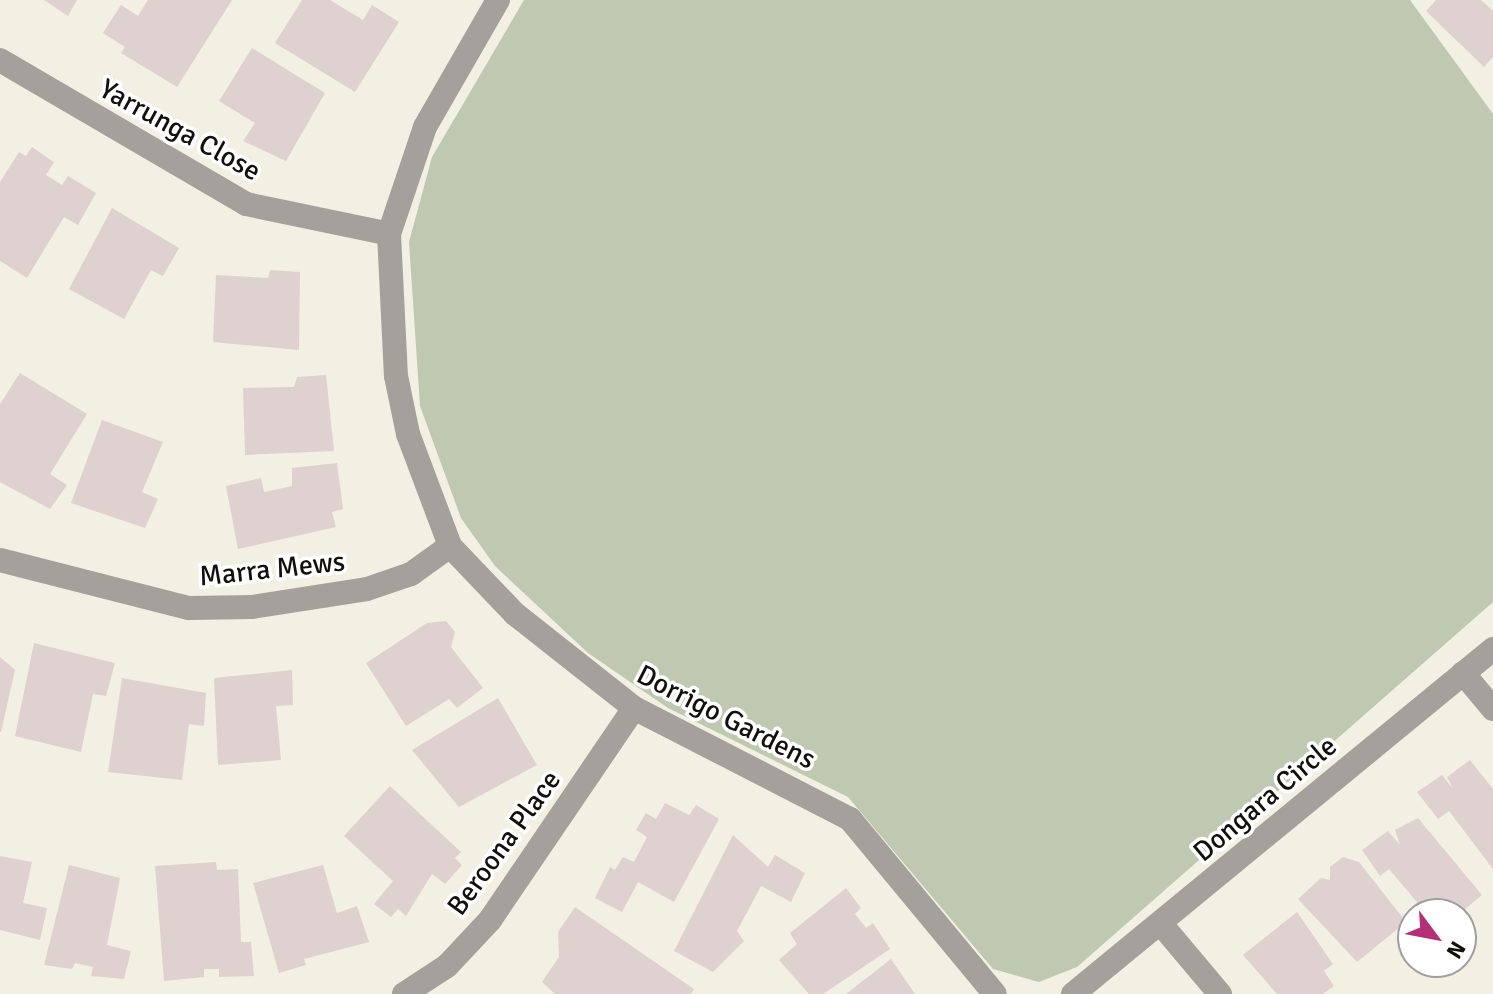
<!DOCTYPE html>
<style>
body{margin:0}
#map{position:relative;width:1493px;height:994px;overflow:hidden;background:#f2efe3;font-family:Signika,sans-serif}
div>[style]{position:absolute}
.green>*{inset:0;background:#bfc8b1}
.building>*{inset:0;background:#dfd1cf}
.minor>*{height:24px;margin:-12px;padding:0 12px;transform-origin:12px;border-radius:12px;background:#a4a19d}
span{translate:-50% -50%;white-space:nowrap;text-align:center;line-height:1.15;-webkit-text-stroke:7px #fff;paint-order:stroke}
.street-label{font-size:28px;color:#12100c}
.north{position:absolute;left:1397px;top:898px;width:80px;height:80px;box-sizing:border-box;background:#fff;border:2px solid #a09f9e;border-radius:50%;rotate:122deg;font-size:22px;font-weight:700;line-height:32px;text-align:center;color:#12100c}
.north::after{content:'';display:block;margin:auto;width:28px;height:36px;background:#b43076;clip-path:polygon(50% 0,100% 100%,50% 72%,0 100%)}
</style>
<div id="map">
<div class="green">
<div style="clip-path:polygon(524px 0,1410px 0,1493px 114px,1493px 602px,1077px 967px,1039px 982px,993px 969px,848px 797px,668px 708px,588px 653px,495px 566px,461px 518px,420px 406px,409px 242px,432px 157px)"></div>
</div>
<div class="building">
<div style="clip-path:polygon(44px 0,77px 0,68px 16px)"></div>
<div style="clip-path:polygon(148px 0,232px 0,177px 87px,121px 53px,125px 47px,103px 33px,121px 5px,138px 16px)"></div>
<div style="clip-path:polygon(302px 0,330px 0,363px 20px,372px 5px,399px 22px,355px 92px,275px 43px)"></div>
<div style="clip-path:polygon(1436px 0,1481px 0,1493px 11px,1493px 57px,1484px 67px,1426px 11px)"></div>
<div style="clip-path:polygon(252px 48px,325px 93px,286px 161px,243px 141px,255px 123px,219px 101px)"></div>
<div style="clip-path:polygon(32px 147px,54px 162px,46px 175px,62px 185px,68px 176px,96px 193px,78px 225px,64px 217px,27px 278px,0 261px,0 182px,19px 152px,26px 156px)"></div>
<div style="clip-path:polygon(112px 208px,179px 248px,163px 276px,151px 270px,124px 319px,69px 289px)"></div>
<div style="clip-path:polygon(270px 270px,300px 272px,299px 350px,213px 342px,216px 275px,268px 278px)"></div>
<div style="clip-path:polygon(20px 373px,87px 414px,50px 474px,67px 485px,50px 509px,0 482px,0 404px)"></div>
<div style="clip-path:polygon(326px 375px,334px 451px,245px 455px,243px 388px,294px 387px,297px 377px)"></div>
<div style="clip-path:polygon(102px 420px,163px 442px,142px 492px,158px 499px,145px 528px,71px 503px)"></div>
<div style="clip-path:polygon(337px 463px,343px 509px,332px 512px,336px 527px,238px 549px,226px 486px,261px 478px,264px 492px,292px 486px,292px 468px)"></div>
<div style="clip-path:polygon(446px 621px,455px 632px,451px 647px,483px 688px,457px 708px,449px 699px,406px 726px,366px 663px,427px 623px)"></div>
<div style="clip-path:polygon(34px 643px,115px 663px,106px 696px,93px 694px,81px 752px,15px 736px)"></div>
<div style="clip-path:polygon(0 657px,15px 670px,1px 732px,0 732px)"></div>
<div style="clip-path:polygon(292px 670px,293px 705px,276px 706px,281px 760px,218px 765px,214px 678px)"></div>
<div style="clip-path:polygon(122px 678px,206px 693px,204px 726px,189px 724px,182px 780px,108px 772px)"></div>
<div style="clip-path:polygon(498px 698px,537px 765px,459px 807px,412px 750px)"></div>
<div style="clip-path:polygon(1470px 760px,1493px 789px,1493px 869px,1449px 811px,1438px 819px,1417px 792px,1442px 775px,1453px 789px,1447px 777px)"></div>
<div style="clip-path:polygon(390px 786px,461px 852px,455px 858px,462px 865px,445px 884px,432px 874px,406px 916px,398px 909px,391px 917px,374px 904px,393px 881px,344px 836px)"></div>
<div style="clip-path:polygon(665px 803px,689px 815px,696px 805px,719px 819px,674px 902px,638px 882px,622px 912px,595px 898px,610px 867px,615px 870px,623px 857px,634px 862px,647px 837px,636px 830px,646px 813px,656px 819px)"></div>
<div style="clip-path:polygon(1418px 818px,1482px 895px,1459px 914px,1427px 914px,1389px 869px,1380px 876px,1362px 850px,1388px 831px,1400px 845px,1395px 830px)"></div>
<div style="clip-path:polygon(733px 835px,768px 867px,775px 855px,805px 873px,791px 902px,761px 886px,737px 931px,744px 941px,713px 972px,674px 951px)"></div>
<div style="clip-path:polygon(0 856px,32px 862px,23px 903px,47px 908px,40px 940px,0 930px)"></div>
<div style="clip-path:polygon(1343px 857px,1359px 862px,1406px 922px,1357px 962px,1298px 899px,1321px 878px,1330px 880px,1330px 867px)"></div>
<div style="clip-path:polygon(216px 862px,217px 870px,238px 869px,241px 942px,251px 942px,254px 976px,219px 977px,219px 969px,204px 969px,204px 977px,164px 981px,155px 866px)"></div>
<div style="clip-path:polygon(69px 865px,120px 878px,107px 945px,131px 951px,124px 979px,91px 976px,93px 967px,75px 963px,72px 969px,44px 965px)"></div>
<div style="clip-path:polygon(323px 865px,337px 913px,357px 906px,369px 942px,304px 959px,306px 965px,279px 973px,253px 883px)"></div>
<div style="clip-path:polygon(846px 888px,861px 908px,855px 914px,866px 928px,873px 923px,890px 949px,823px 994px,809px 994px,779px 960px,797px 944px,790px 933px)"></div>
<div style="clip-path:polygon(575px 907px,694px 989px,691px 994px,555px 994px,542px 982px,559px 957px,558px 932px)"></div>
<div style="clip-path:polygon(1297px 912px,1333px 964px,1324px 971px,1334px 986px,1323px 994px,1277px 994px,1243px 955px)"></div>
<div style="clip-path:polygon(891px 959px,915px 994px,846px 994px)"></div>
</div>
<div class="minor">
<div style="left:498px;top:0;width:146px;rotate:119.9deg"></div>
<div style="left:425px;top:127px;width:113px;rotate:108.6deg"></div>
<div style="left:389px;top:234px;width:142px;rotate:87.2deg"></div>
<div style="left:396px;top:376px;width:59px;rotate:78.3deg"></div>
<div style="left:408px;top:434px;width:120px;rotate:69.4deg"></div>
<div style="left:450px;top:546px;width:94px;rotate:46.3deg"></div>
<div style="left:515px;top:614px;width:152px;rotate:38.3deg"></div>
<div style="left:634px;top:708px;width:243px;rotate:27.2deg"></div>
<div style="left:850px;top:819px;width:227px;rotate:50.4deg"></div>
<div style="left:0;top:60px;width:285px;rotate:30.3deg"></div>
<div style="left:246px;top:204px;width:146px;rotate:11.8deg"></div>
<div style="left:0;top:560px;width:195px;rotate:14.3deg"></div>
<div style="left:189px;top:608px;width:63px;rotate:-0.9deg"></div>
<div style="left:252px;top:607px;width:116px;rotate:-8.9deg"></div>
<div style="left:367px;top:589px;width:46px;rotate:-18.8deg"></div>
<div style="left:411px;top:574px;width:48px;rotate:-35.7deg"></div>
<div style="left:1463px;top:673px;width:47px;rotate:50.2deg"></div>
<div style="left:1161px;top:924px;width:92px;rotate:49.9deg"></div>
<div style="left:404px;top:994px;width:51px;rotate:-33.1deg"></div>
<div style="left:447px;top:966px;width:63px;rotate:-46.9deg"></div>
<div style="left:490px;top:920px;width:256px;rotate:-55.8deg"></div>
<div style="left:1073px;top:994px;width:544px;rotate:-39.4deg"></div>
</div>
<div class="street-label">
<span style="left:180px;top:130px;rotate:29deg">Yarrunga Close</span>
<span style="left:272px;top:569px;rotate:-6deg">Marra Mews</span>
<span style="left:726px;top:717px;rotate:27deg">Dorrigo Gardens</span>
<span style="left:1265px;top:799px;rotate:-40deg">Dongara Circle</span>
<span style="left:504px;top:843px;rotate:-54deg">Beroona Place</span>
</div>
<div class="north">N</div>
</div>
